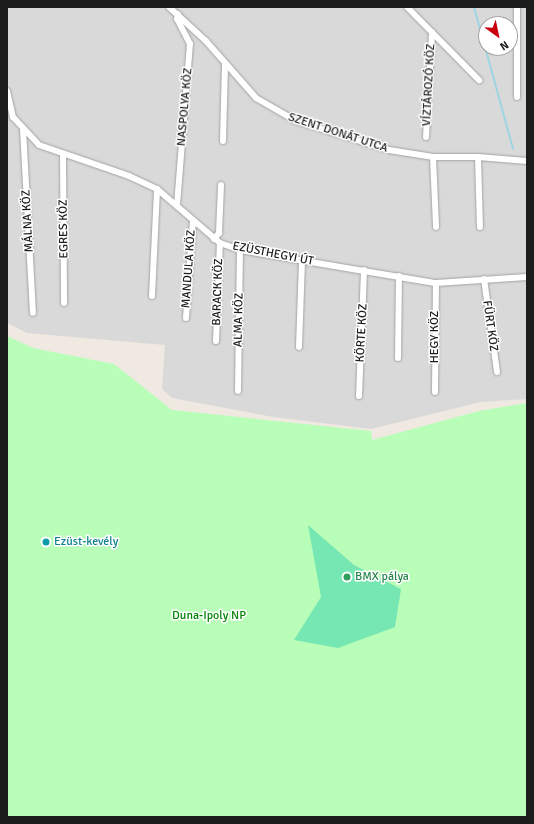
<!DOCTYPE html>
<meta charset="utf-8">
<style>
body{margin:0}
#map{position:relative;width:534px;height:824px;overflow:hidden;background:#efe9e1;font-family:Signika,sans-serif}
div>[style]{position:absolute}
.residential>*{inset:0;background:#dad9d9}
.park>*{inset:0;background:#b8feb8}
.pitch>*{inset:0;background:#76e6b3}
.stream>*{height:2px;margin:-1px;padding:0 1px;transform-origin:1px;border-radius:1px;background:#9cd6e1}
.roads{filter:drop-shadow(0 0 1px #a3a3a3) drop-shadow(0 0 1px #a3a3a3)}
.minor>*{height:6px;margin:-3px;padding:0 3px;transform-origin:3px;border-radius:3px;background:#fff}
.dots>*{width:11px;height:11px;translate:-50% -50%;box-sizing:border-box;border:2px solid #fff;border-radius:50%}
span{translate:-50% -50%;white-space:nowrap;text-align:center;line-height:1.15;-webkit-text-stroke:3px #fff;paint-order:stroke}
.street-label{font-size:12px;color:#1c1c1c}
.culture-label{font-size:12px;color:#0d838f}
.left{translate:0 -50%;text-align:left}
.leisure-label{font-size:12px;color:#27864d}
.park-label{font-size:12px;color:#018303}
.frame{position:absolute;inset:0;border:8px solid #1c1c1c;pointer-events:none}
.north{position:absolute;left:478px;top:16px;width:40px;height:40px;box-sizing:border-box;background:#fff;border:1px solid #a4a4a4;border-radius:50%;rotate:147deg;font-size:11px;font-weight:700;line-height:16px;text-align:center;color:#1c1c1c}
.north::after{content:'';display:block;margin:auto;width:14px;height:18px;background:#c8000e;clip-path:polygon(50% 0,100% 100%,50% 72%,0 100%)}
</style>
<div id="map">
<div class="residential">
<div style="clip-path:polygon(evenodd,7px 7px,527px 7px,527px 399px,481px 402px,371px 429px,273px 417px,172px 398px,162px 389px,165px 345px,27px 333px,7px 323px,7px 7px,486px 24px,510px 24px,510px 48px,486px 48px,486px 24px)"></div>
</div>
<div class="park">
<div style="clip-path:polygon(7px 336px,33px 348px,114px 364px,172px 410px,371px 431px,372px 440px,479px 411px,527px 403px,527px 817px,7px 817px)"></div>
</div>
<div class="pitch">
<div style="clip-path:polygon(308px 525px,354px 565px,401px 589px,395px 627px,338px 648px,294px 640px,321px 597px)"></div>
</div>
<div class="stream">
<div style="left:474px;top:7px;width:147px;rotate:74.6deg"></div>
</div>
<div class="roads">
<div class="minor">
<div style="left:169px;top:7px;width:50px;rotate:42.6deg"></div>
<div style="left:206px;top:41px;width:76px;rotate:48.7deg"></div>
<div style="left:256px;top:98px;width:46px;rotate:29.9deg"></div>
<div style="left:296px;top:121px;width:97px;rotate:17.3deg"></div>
<div style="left:389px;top:150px;width:45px;rotate:9deg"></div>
<div style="left:433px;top:157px;width:45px"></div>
<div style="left:478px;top:157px;width:49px;rotate:4.7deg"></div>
<div style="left:407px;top:7px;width:103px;rotate:45.4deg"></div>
<div style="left:517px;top:7px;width:90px;rotate:90deg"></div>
<div style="left:7px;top:91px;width:27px;rotate:77deg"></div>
<div style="left:13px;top:117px;width:38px;rotate:47deg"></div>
<div style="left:39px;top:145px;width:95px;rotate:19deg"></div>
<div style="left:129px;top:176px;width:31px;rotate:25deg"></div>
<div style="left:157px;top:189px;width:83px;rotate:40.6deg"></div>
<div style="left:220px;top:243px;width:21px;rotate:19deg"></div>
<div style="left:240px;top:250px;width:199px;rotate:9.6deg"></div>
<div style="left:436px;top:283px;width:91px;rotate:-3.8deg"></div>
<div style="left:23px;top:129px;width:184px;rotate:86.9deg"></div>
<div style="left:426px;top:137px;width:105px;rotate:-86.7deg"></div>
<div style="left:223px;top:141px;width:78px;rotate:-88.5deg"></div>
<div style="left:63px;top:155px;width:148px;rotate:89.6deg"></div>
<div style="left:433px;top:157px;width:70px;rotate:87.5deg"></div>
<div style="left:478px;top:157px;width:70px;rotate:88.4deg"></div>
<div style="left:177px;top:205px;width:162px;rotate:-85.4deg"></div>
<div style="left:190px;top:44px;width:28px;rotate:-117deg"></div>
<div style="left:177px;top:19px;width:5px;rotate:-79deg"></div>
<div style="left:214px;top:239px;width:8px;rotate:-50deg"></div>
<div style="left:219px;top:233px;width:48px;rotate:-87.6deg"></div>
<div style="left:484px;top:279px;width:94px;rotate:82deg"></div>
<div style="left:152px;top:296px;width:107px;rotate:-87.3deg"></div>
<div style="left:186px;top:318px;width:98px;rotate:-85.9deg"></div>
<div style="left:216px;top:341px;width:98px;rotate:-87.7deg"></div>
<div style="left:299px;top:347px;width:86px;rotate:-88deg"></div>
<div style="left:398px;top:358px;width:82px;rotate:-89.3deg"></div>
<div style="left:238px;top:391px;width:141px;rotate:-89.2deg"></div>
<div style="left:435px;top:392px;width:109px;rotate:-89.5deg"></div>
<div style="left:359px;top:396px;width:126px;rotate:-87.7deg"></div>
</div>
</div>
<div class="dots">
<div style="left:46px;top:542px;background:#0f9aa8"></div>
<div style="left:347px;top:577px;background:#2e9e5b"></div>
</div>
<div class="street-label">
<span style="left:429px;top:85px;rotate:-87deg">VÍZTÁROZÓ KÖZ</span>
<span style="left:185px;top:107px;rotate:-85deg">NASPOLYA KÖZ</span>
<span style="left:338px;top:133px;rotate:18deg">SZENT DONÁT UTCA</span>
<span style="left:28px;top:221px;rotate:-93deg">MÁLNA KÖZ</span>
<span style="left:64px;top:229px;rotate:-91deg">EGRES KÖZ</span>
<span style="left:273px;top:254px;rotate:11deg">EZÜSTHEGYI ÚT</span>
<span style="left:189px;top:269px;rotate:-86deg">MANDULA KÖZ</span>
<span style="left:218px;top:292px;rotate:-88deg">BARACK KÖZ</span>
<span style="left:239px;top:320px;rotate:-89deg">ALMA KÖZ</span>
<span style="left:490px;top:326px;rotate:82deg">FÜRT KÖZ</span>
<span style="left:362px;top:333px;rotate:-87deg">KÖRTE KÖZ</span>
<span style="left:435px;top:337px;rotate:-90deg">HEGY KÖZ</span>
</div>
<div class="culture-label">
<span class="left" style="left:54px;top:542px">Ezüst-kevély</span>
</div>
<div class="leisure-label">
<span class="left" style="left:355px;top:577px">BMX pálya</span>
</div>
<div class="park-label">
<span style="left:209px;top:616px">Duna-Ipoly NP</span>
</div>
<div class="frame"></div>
<div class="north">N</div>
</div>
